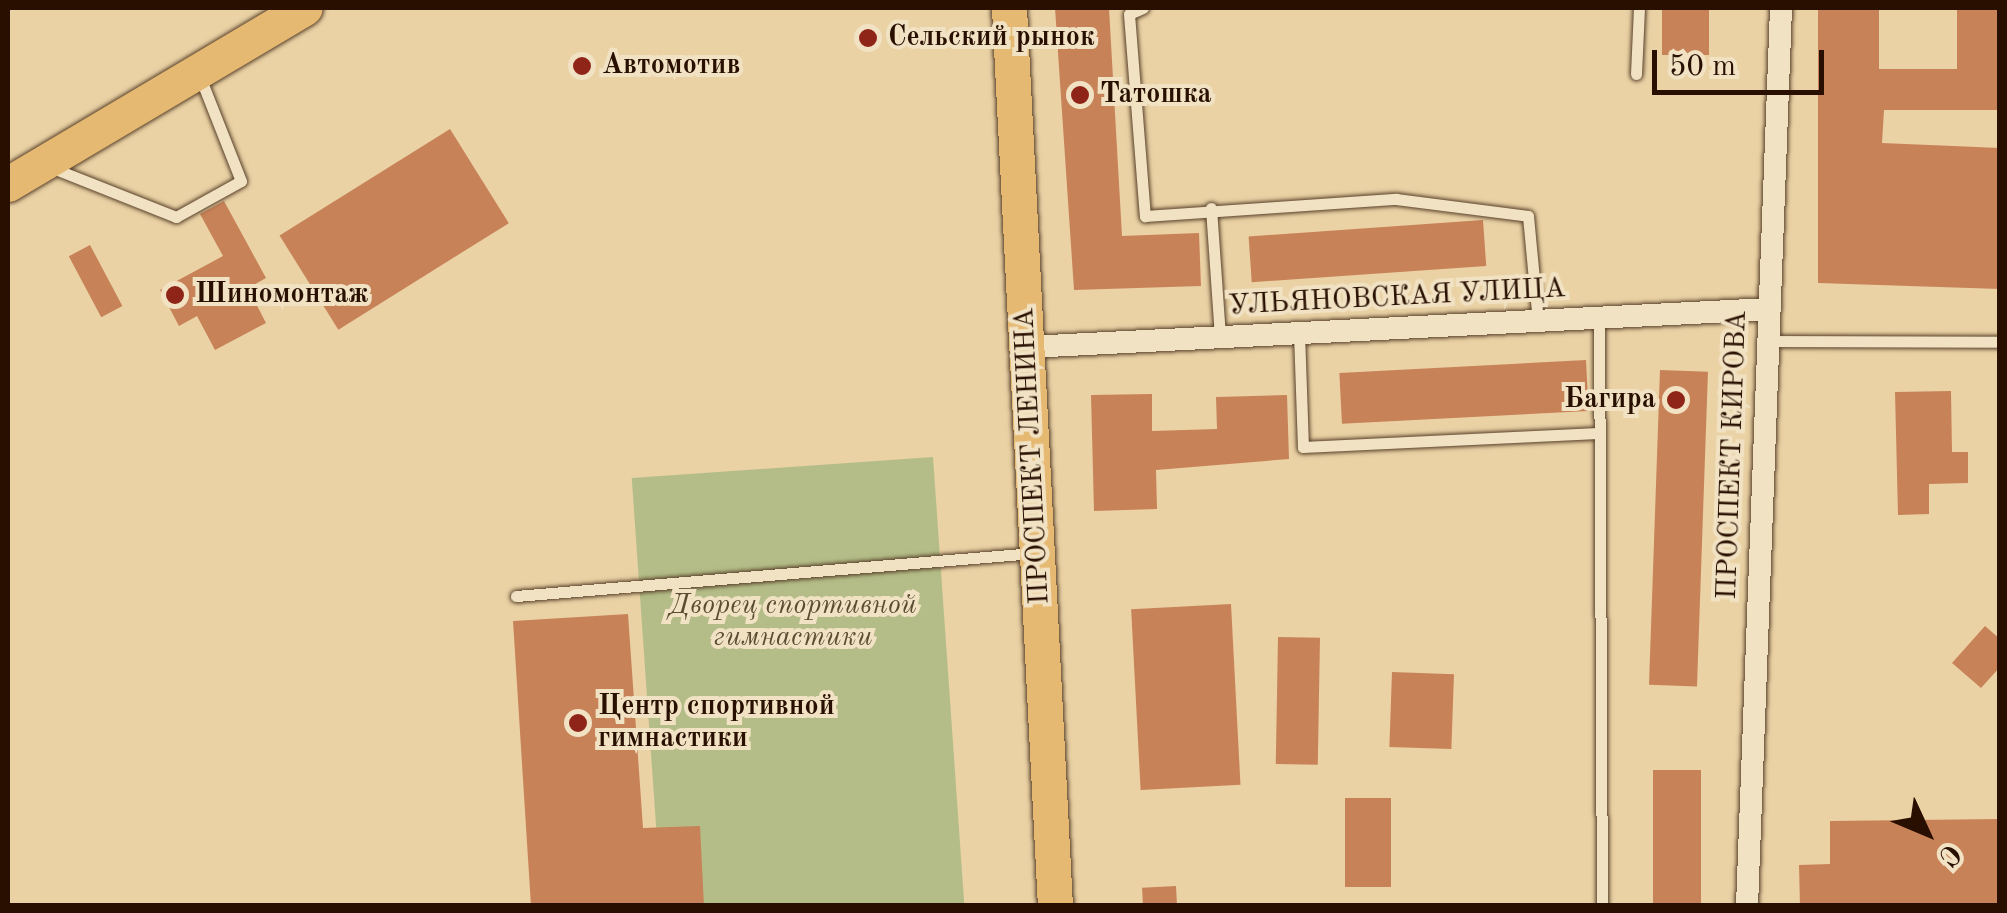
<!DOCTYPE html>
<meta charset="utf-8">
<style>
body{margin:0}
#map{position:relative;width:2007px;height:913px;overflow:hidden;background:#ead2a5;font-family:"Old Standard TT",serif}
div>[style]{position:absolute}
.green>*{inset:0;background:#b4bd88;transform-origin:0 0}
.building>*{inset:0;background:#c88258;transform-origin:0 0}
.roads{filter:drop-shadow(0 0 2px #584029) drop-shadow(0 0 2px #584029)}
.service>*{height:11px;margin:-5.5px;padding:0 5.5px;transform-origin:5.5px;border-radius:5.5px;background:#f1e2c4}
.minor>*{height:22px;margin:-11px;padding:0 11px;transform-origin:11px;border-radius:11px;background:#f1e2c4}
.primary>*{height:35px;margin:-17.5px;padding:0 17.5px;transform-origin:17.5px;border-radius:17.5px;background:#e5b972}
.dots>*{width:28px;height:28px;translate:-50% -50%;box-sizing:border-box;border:5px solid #f1e2c4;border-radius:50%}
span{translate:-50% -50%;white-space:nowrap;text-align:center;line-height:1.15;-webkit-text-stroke:8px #f1e2c4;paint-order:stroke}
.poi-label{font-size:28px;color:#280f00;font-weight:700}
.left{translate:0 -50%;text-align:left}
.right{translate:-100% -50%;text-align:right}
.street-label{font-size:28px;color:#280f00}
.park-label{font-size:28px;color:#594c30;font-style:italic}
.frame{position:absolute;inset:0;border:10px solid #280f00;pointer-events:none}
.north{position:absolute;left:1877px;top:783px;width:100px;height:100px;-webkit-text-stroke:8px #f1e2c4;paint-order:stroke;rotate:134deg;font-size:28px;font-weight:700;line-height:40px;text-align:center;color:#280f00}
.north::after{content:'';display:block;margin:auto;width:35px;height:45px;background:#280f00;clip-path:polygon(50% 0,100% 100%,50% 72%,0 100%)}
.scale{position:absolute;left:1652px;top:50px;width:172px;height:45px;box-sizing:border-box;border:5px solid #280f00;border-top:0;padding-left:12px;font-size:30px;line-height:35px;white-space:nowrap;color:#280f00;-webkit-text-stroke:8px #f1e2c4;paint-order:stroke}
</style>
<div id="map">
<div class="green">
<div style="left:933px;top:457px;width:449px;height:302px;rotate:86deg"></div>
</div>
<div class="building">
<div style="clip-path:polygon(1055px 8px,1109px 8px,1122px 236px,1199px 233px,1201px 286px,1074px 290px)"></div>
<div style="left:1662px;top:8px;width:47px;height:47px"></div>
<div style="clip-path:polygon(1818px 8px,1879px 8px,1879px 69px,1957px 69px,1957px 8px,2000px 8px,2000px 110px,1884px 110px,1882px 143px,2000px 148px,2000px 289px,1818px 283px)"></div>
<div style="left:450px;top:129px;width:111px;height:201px;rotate:58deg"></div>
<div style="clip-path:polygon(224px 201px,266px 278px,248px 288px,266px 323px,215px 350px,197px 316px,179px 326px,160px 290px,223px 256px,200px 214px)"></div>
<div style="left:1483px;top:220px;width:46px;height:235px;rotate:86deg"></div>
<div style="left:90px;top:245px;width:69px;height:24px;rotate:62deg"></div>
<div style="left:1586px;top:360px;width:51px;height:247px;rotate:87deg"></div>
<div style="left:1660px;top:370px;width:48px;height:315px;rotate:2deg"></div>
<div style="clip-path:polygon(1951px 391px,1952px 452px,1968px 452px,1968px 483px,1929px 484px,1929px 514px,1898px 515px,1895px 392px)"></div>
<div style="clip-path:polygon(1152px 394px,1152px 431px,1217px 429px,1216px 397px,1287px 395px,1289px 459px,1156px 470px,1157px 509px,1094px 511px,1091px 395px)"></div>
<div style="left:1231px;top:604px;width:181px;height:100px;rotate:87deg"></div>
<div style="clip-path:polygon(628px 614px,643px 828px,700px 826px,704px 906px,531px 906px,513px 621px)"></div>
<div style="clip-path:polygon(1985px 626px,2000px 639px,2000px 667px,1981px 688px,1952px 663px)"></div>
<div style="left:1278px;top:637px;width:42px;height:127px;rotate:1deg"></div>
<div style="left:1392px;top:672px;width:62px;height:75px;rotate:2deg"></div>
<div style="left:1653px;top:770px;width:48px;height:136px"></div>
<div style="left:1345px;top:798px;width:46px;height:89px"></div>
<div style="clip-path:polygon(2000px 819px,2000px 906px,1800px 906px,1799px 865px,1830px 864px,1830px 821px)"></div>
<div style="left:1176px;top:886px;width:20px;height:34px;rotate:87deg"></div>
</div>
<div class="roads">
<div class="service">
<div style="left:1143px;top:8px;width:15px;rotate:157deg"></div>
<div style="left:1129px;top:14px;width:203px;rotate:85.5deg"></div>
<div style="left:1145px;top:216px;width:252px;rotate:-3.9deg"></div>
<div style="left:1396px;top:199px;width:133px;rotate:7.3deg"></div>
<div style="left:1528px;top:216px;width:105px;rotate:84.6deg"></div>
<div style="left:1636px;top:74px;width:66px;rotate:-87.4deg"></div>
<div style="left:50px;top:167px;width:136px;rotate:21.6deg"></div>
<div style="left:176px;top:217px;width:74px;rotate:-29deg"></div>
<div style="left:241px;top:181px;width:112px;rotate:-111.5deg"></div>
<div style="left:1211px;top:208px;width:129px;rotate:86deg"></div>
<div style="left:1599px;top:318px;width:588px;rotate:89.71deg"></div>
<div style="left:1299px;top:333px;width:114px;rotate:88deg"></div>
<div style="left:1303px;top:447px;width:295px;rotate:-2.7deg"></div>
<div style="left:1769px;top:341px;width:231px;rotate:0.2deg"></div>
<div style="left:516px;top:596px;width:519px;rotate:-4.75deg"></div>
</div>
<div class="minor">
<div style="left:1029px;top:347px;width:741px;rotate:-2.94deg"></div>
<div style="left:1747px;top:906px;width:899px;rotate:-87.83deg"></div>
</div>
<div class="primary">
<div style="left:1009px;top:8px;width:899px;rotate:87.07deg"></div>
<div style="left:8px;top:184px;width:345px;rotate:-30.7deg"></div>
</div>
</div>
<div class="dots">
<div style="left:868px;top:38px;background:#8f2418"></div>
<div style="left:582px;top:66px;background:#8f2418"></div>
<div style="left:1080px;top:95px;background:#8f2418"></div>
<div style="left:175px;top:295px;background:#8f2418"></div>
<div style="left:1676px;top:400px;background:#8f2418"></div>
<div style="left:578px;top:723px;background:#8f2418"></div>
</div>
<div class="poi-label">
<span class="left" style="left:888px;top:38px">Сельский рынок</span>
<span class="left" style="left:602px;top:66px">Автомотив</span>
<span class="left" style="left:1100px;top:95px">Татошка</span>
<span class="left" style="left:195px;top:295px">Шиномонтаж</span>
<span class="right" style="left:1656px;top:400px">Багира</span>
<span class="left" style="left:598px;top:723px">Центр спортивной<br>гимнастики</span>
</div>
<div class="street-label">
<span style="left:1397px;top:298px;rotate:-3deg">УЛЬЯНОВСКАЯ УЛИЦА</span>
<span style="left:1733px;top:455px;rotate:-88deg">ПРОСПЕКТ КИРОВА</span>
<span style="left:1033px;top:456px;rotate:-93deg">ПРОСПЕКТ ЛЕНИНА</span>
</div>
<div class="park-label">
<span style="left:793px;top:622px">Дворец спортивной<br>гимнастики</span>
</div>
<div class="frame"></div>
<div class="north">С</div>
<div class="scale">50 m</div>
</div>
